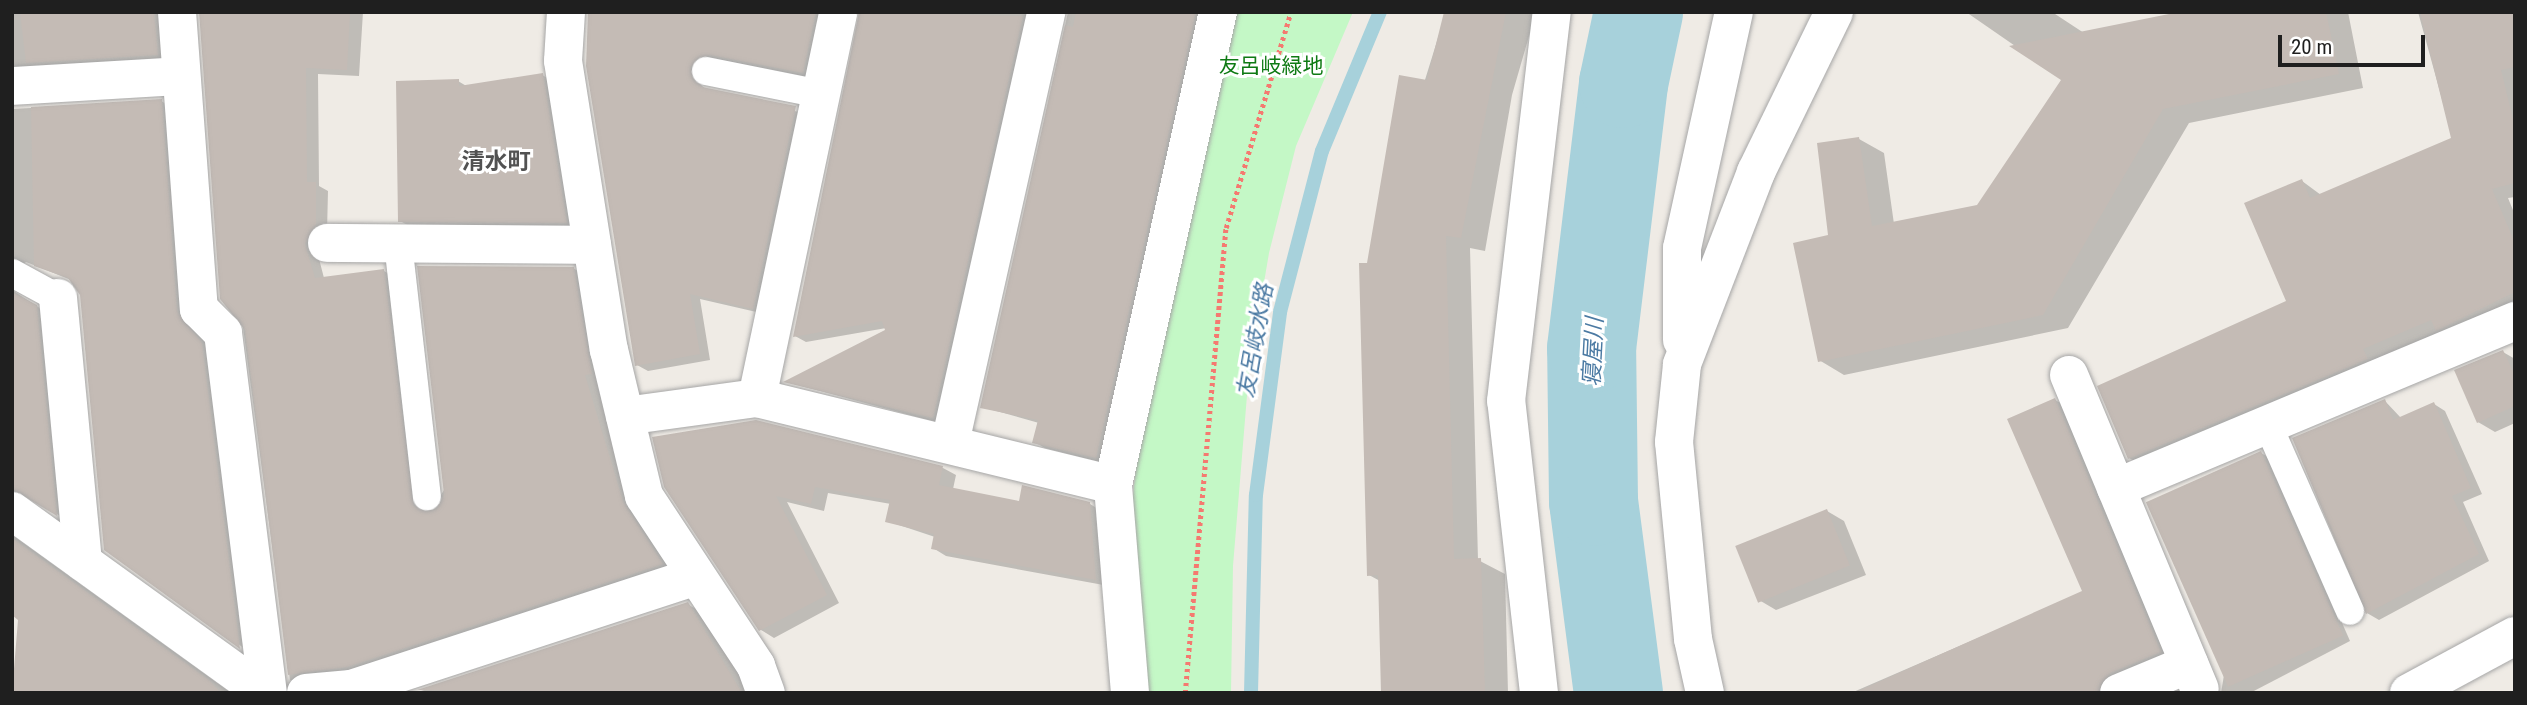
<!DOCTYPE html>
<meta charset="utf-8">
<style>
body{margin:0}
#map{position:relative;width:2527px;height:705px;overflow:hidden;background:#efebe5;font-family:"Roboto Condensed","Noto Sans JP",sans-serif}
div>[style]{position:absolute}
.park>*{inset:0;background:#c4f8c6}
.shadow>*{inset:0;background:#0003}
.stream>*{height:14px;margin:-7px;padding:0 7px;transform-origin:7px;border-radius:7px;background:#a7d1db}
.river>*{height:89px;margin:-44.5px;padding:0 44.5px;transform-origin:44.5px;border-radius:44.5px;background:#a7d1db}
.building>*{inset:0;background:#c4bbb5;transform-origin:0 0}
.path>*{height:4.5px;margin-top:-2.25px;transform-origin:0;background:repeating-linear-gradient(90deg,#f57970 0 3.5px,transparent 0 7px)}
.roads{filter:drop-shadow(0 0 2px #a6a6a6) drop-shadow(0 0 2px #a6a6a6)}
.lane>*{height:28px;margin:-14px;padding:0 14px;transform-origin:14px;border-radius:14px;background:#fff}
.street>*{height:38px;margin:-19px;padding:0 19px;transform-origin:19px;border-radius:19px;background:#fff}
span{translate:-50% -50%;white-space:nowrap;text-align:center;line-height:1.15;-webkit-text-stroke:6px #fff;paint-order:stroke}
.park-label{font-size:21px;color:#0f7a14}
.neighbourhood-label{font-size:23px;color:#525252;font-weight:700}
.water-label{font-size:23px;color:#4b7aa3;font-style:italic}
.frame{position:absolute;inset:0;border:14px solid #1f1f1f;pointer-events:none}
.scale{position:absolute;left:2278px;top:35px;width:147px;height:32px;box-sizing:border-box;border:4px solid #1f1f1f;border-top:0;padding-left:9px;font-size:21px;line-height:24px;white-space:nowrap;color:#1f1f1f;-webkit-text-stroke:5px #fff;paint-order:stroke}
</style>
<div id="map">
<div class="park">
<div style="clip-path:polygon(1229px 12px,1353px 12px,1296px 146px,1269px 253px,1249px 371px,1233px 566px,1231px 693px,1141px 693px,1127px 554px,1136px 467px)"></div>
</div>
<div class="shadow">
<div style="clip-path:polygon(12px 12px,169px 12px,170px 62px,12px 78px)"></div>
<div style="clip-path:polygon(201px 12px,363px 12px,359px 76px,318px 74px,319px 186px,328px 191px,327px 232px,317px 251px,324px 278px,384px 271px,396px 278px,430px 514px,573px 268px,586px 276px,604px 380px,597px 381px,635px 510px,673px 571px,302px 687px,290px 680px)"></div>
<div style="clip-path:polygon(589px 12px,829px 12px,814px 79px,704px 67px,701px 85px,707px 90px,807px 114px,765px 314px,700px 299px,710px 360px,648px 371px,637px 365px)"></div>
<div style="clip-path:polygon(860px 12px,1037px 12px,944px 424px,786px 382px,892px 327px,806px 342px,795px 336px)"></div>
<div style="clip-path:polygon(1068px 12px,1209px 12px,1108px 464px,1045px 448px,1034px 442px,1039px 423px,982px 407px)"></div>
<div style="clip-path:polygon(1446px 12px,1536px 12px,1512px 95px,1485px 251px,1470px 248px,1478px 560px,1505px 574px,1508px 693px,1383px 693px,1380px 581px,1369px 575px,1368px 264px)"></div>
<div style="clip-path:polygon(1966px 12px,2052px 12px,2084px 33px,2188px 12px,2348px 12px,2363px 88px,2189px 123px,2068px 328px,1844px 375px,1819px 360px,1830px 237px,1859px 139px,1884px 153px,1894px 224px,1978px 206px,2063px 79px)"></div>
<div style="clip-path:polygon(2418px 12px,2515px 12px,2515px 197px,2508px 198px,2515px 215px,2515px 310px,2146px 468px,2129px 458px,2288px 302px,2302px 181px,2321px 195px,2453px 139px)"></div>
<div style="clip-path:polygon(542px 75px,559px 84px,583px 232px,417px 230px,400px 221px,458px 81px,468px 87px)"></div>
<div style="clip-path:polygon(161px 101px,173px 108px,214px 352px,252px 654px,106px 549px,81px 295px,71px 280px,26px 262px,12px 272px,12px 109px)"></div>
<div style="clip-path:polygon(12px 290px,49px 314px,68px 521px,27px 495px,12px 502px)"></div>
<div style="clip-path:polygon(2503px 352px,2515px 359px,2515px 423px,2495px 432px,2478px 422px)"></div>
<div style="clip-path:polygon(2055px 400px,2068px 407px,2173px 659px,2114px 693px,1851px 693px,2084px 592px)"></div>
<div style="clip-path:polygon(2385px 401px,2401px 418px,2434px 404px,2445px 411px,2482px 494px,2463px 502px,2489px 561px,2379px 620px,2367px 613px)"></div>
<div style="clip-path:polygon(756px 422px,943px 468px,956px 475px,953px 489px,1020px 503px,1090px 504px,1103px 512px,1109px 586px,946px 556px,933px 548px,935px 537px,887px 521px,891px 504px,828px 493px,824px 511px,787px 502px,839px 603px,774px 638px,761px 630px)"></div>
<div style="clip-path:polygon(2261px 453px,2270px 458px,2350px 641px,2250px 693px,2221px 693px)"></div>
<div style="clip-path:polygon(1827px 511px,1844px 521px,1866px 575px,1776px 610px,1759px 600px)"></div>
<div style="clip-path:polygon(12px 535px,231px 693px,12px 693px,12px 674px,84px 679px,12px 612px)"></div>
<div style="clip-path:polygon(687px 604px,700px 611px,751px 693px,415px 693px)"></div>
</div>
<div class="stream">
<div style="left:1251px;top:693px;width:198px;rotate:-88.6deg"></div>
<div style="left:1256px;top:495px;width:185px;rotate:-82.5deg"></div>
<div style="left:1280px;top:312px;width:166px;rotate:-75.4deg"></div>
<div style="left:1322px;top:151px;width:151px;rotate:-67.4deg"></div>
</div>
<div class="river">
<div style="left:1618px;top:693px;width:194px;rotate:-97.4deg"></div>
<div style="left:1593px;top:501px;width:153px;rotate:-90.7deg"></div>
<div style="left:1591px;top:348px;width:267px;rotate:-83.1deg"></div>
<div style="left:1623px;top:83px;width:73px;rotate:-78.1deg"></div>
</div>
<div class="building">
<div style="clip-path:polygon(20px 12px,154px 12px,158px 55px,26px 63px)"></div>
<div style="clip-path:polygon(199px 12px,350px 12px,347px 70px,306px 68px,307px 182px,316px 182px,316px 224px,305px 244px,315px 278px,384px 269px,414px 506px,436px 510px,444px 494px,417px 266px,574px 267px,592px 374px,585px 375px,623px 501px,663px 564px,347px 667px,288px 675px,245px 330px,220px 299px)"></div>
<div style="clip-path:polygon(588px 12px,816px 12px,803px 73px,709px 55px,690px 67px,702px 87px,796px 106px,753px 309px,690px 294px,700px 354px,635px 366px,586px 66px)"></div>
<div style="clip-path:polygon(859px 12px,1023px 16px,933px 418px,783px 382px,885px 330px,882px 321px,793px 337px)"></div>
<div style="clip-path:polygon(1076px 12px,1196px 12px,1096px 458px,1032px 443px,1038px 420px,980px 408px,1065px 25px,1073px 27px)"></div>
<div style="clip-path:polygon(1444px 12px,1506px 12px,1461px 238px,1446px 236px,1454px 559px,1481px 558px,1485px 693px,1381px 693px,1378px 575px,1367px 576px,1359px 263px,1367px 263px,1399px 75px,1427px 80px)"></div>
<div style="clip-path:polygon(2179px 12px,2326px 12px,2339px 74px,2163px 109px,2043px 315px,1818px 362px,1793px 243px,1828px 235px,1817px 143px,1859px 137px,1872px 226px,1977px 205px,2061px 80px,2009px 46px)"></div>
<div style="clip-path:polygon(2420px 12px,2515px 12px,2515px 67px,2501px 70px,2515px 127px,2515px 183px,2492px 189px,2515px 243px,2515px 292px,2436px 331px,2431px 320px,2363px 349px,2368px 359px,2128px 459px,2097px 386px,2286px 301px,2244px 203px,2302px 179px,2310px 198px,2451px 138px)"></div>
<div style="clip-path:polygon(543px 73px,567px 223px,398px 222px,396px 81px,459px 79px,459px 86px)"></div>
<div style="clip-path:polygon(162px 99px,177px 311px,202px 343px,240px 649px,104px 550px,80px 295px,68px 278px,34px 266px,31px 107px)"></div>
<div style="clip-path:polygon(12px 292px,37px 305px,57px 516px,12px 489px)"></div>
<div style="clip-path:polygon(2503px 350px,2515px 376px,2515px 406px,2477px 423px,2454px 370px)"></div>
<div style="clip-path:polygon(2055px 398px,2161px 652px,2110px 673px,2098px 693px,1854px 693px,2082px 591px,2007px 419px)"></div>
<div style="clip-path:polygon(2385px 399px,2393px 420px,2434px 402px,2471px 488px,2452px 496px,2479px 554px,2366px 614px,2292px 438px)"></div>
<div style="clip-path:polygon(756px 420px,943px 466px,939px 485px,1019px 501px,1022px 485px,1090px 502px,1096px 580px,931px 549px,934px 534px,885px 522px,890px 500px,815px 487px,811px 504px,776px 496px,827px 595px,759px 631px,664px 487px,652px 437px)"></div>
<div style="left:2261px;top:451px;width:202px;height:126px;rotate:66deg"></div>
<div style="left:1827px;top:509px;width:61px;height:99px;rotate:68deg"></div>
<div style="clip-path:polygon(12px 538px,209px 680px,221px 693px,12px 693px,18px 620px,12px 615px)"></div>
<div style="clip-path:polygon(688px 602px,742px 693px,417px 690px)"></div>
</div>
<div class="path">
<div style="left:1185px;top:693px;width:467px;rotate:-85deg"></div>
<div style="left:1226px;top:228px;width:226px;rotate:-73.3deg"></div>
</div>
<div class="roads">
<div class="lane">
<div style="left:706px;top:71px;width:117px;rotate:11.3deg"></div>
<div style="left:398px;top:243px;width:255px;rotate:83.5deg"></div>
<div style="left:12px;top:273px;width:52px;rotate:28.5deg"></div>
<div style="left:2268px;top:425px;width:203px;rotate:66.2deg"></div>
</div>
<div class="street">
<div style="left:177px;top:12px;width:298px;rotate:85.8deg"></div>
<div style="left:199px;top:309px;width:34px;rotate:45deg"></div>
<div style="left:223px;top:333px;width:363px;rotate:82.9deg"></div>
<div style="left:566px;top:12px;width:49px;rotate:93.5deg"></div>
<div style="left:563px;top:61px;width:293px;rotate:81deg"></div>
<div style="left:609px;top:350px;width:150px;rotate:76.5deg"></div>
<div style="left:644px;top:496px;width:204px;rotate:56.6deg"></div>
<div style="left:756px;top:666px;width:29px;rotate:70deg"></div>
<div style="left:12px;top:86px;width:169px;rotate:-3.4deg"></div>
<div style="left:327px;top:243px;width:265px;rotate:0.4deg"></div>
<div style="left:58px;top:298px;width:265px;rotate:84.6deg"></div>
<div style="left:1682px;top:340px;width:92px;rotate:-90deg"></div>
<div style="left:1682px;top:248px;width:242px;rotate:-77.6deg"></div>
<div style="left:2069px;top:375px;width:340px;rotate:67.4deg"></div>
<div style="left:757px;top:398px;width:394px;rotate:-78.1deg"></div>
<div style="left:625px;top:416px;width:133px;rotate:-7.8deg"></div>
<div style="left:757px;top:398px;width:366px;rotate:13.7deg"></div>
<div style="left:950px;top:443px;width:442px;rotate:-77.4deg"></div>
<div style="left:2116px;top:488px;width:433px;rotate:-22.7deg"></div>
<div style="left:12px;top:511px;width:311px;rotate:35.8deg"></div>
<div style="left:306px;top:693px;width:45px;rotate:-5.1deg"></div>
<div style="left:351px;top:689px;width:363px;rotate:-18.1deg"></div>
<div style="left:1130px;top:693px;width:209px;rotate:-94.7deg"></div>
<div style="left:1113px;top:485px;width:485px;rotate:-77.5deg"></div>
<div style="left:1539px;top:693px;width:294px;rotate:-96.4deg"></div>
<div style="left:1506px;top:401px;width:392px;rotate:-83.3deg"></div>
<div style="left:1705px;top:693px;width:55px;rotate:-102.5deg"></div>
<div style="left:1693px;top:639px;width:198px;rotate:-95.5deg"></div>
<div style="left:1674px;top:442px;width:78px;rotate:-84.1deg"></div>
<div style="left:1682px;top:364px;width:206px;rotate:-68.9deg"></div>
<div style="left:1756px;top:172px;width:178px;rotate:-64deg"></div>
<div style="left:2119px;top:693px;width:76px;rotate:-22.5deg"></div>
<div style="left:2409px;top:693px;width:120px;rotate:-28.3deg"></div>
</div>
</div>
<div class="park-label">
<span style="left:1271px;top:66px">友呂岐緑地</span>
</div>
<div class="neighbourhood-label">
<span style="left:496px;top:162px">清水町</span>
</div>
<div class="water-label">
<span style="left:1256px;top:341px;rotate:-80deg">友呂岐水路</span>
<span style="left:1594px;top:352px;rotate:-87deg">寝屋川</span>
</div>
<div class="frame"></div>
<div class="scale">20 m</div>
</div>
